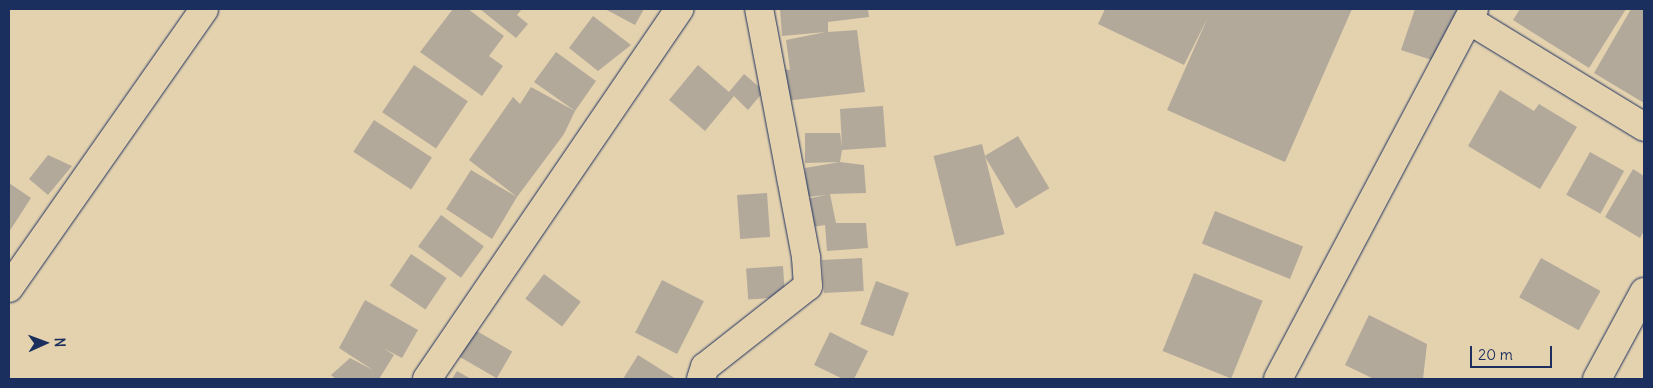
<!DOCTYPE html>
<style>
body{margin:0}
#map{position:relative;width:1653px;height:388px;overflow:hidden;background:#e4d2af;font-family:Delius,sans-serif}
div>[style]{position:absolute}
.building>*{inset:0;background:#b2a99b;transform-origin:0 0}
.roads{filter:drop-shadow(0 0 1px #1b2f5e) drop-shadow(0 0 1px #1b2f5e)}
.street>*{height:28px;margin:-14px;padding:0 14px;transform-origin:14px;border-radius:14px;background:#e4d2af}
.secondary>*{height:28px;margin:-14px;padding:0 14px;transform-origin:14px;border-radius:14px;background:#e4d2af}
span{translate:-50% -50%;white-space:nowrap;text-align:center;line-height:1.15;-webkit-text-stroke:4px #e4d2af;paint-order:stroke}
.frame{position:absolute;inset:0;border:10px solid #1b2f5e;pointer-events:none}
.north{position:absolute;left:20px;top:318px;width:50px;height:50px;-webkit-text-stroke:4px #e4d2af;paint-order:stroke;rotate:88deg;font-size:14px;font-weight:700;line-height:20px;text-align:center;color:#1b2f5e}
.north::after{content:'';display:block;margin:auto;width:18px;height:22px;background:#1b2f5e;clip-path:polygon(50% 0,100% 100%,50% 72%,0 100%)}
.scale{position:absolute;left:1470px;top:346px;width:82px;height:22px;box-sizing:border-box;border:2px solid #1b2f5e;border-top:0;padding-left:6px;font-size:15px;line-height:18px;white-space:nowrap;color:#1b2f5e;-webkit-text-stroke:4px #e4d2af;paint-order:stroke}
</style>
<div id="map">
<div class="building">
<div style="clip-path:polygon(453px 9px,468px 9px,504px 36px,489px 56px,503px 66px,482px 96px,420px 52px)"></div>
<div style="clip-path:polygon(480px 9px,522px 9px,517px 15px,528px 24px,516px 38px)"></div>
<div style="clip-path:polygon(605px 9px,644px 9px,635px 25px)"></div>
<div style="clip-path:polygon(780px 9px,868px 9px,869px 17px,828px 22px,828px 32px,857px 30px,865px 92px,784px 101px,780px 69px,790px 70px,786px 40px,826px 32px,782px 36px)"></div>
<div style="clip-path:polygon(1105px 9px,1352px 9px,1285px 162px,1167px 110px,1208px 17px,1184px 65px,1098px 24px)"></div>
<div style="clip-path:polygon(1415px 9px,1460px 9px,1441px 63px,1401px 50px)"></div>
<div style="clip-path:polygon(1520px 9px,1626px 9px,1589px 68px,1513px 20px)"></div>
<div style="clip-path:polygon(1631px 9px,1644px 9px,1644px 103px,1594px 73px)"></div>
<div style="clip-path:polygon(593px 16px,631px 45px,598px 71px,569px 48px)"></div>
<div style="clip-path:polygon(556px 52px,596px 81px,575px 111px,564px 134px,517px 197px,492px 239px,446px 209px,471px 170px,517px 197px,469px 160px,513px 97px,520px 104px,531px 87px,575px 111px,534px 82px)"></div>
<div style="left:414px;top:65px;width:65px;height:57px;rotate:34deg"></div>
<div style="clip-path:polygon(698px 65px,729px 92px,744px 74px,764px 91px,748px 110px,734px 96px,705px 131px,669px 100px)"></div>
<div style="clip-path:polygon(1500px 90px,1534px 111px,1539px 104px,1577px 127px,1540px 189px,1468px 146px)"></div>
<div style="clip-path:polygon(883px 106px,886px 147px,842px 150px,840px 162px,864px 165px,866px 193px,830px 194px,836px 223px,866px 223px,868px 248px,827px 251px,825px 225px,799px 229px,794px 201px,827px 195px,806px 197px,805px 168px,840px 162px,805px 163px,805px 133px,840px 133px,842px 147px,840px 109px)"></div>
<div style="left:374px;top:120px;width:69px;height:38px;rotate:33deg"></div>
<div style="left:1018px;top:136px;width:61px;height:39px;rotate:59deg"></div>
<div style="left:982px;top:144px;width:93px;height:50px;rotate:76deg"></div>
<div style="left:1590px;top:152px;width:39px;height:49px;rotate:29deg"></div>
<div style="clip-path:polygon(48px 155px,72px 166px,48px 195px,29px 179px)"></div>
<div style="clip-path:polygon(1633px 169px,1644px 176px,1644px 231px,1640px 238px,1605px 217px)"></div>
<div style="clip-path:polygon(9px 183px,31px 198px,9px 232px)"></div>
<div style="left:767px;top:193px;width:44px;height:30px;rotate:86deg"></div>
<div style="left:1215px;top:211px;width:95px;height:35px;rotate:22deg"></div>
<div style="left:441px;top:215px;width:53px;height:39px;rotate:36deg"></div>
<div style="left:411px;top:254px;width:43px;height:38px;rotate:34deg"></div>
<div style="left:862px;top:258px;width:33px;height:40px;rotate:87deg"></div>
<div style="left:1541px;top:258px;width:68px;height:45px;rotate:29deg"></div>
<div style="left:783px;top:266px;width:31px;height:37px;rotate:86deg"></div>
<div style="left:1194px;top:273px;width:74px;height:84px;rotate:22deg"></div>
<div style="left:544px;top:274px;width:46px;height:31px;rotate:37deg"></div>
<div style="left:662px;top:280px;width:47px;height:59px;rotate:27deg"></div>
<div style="left:876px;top:281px;width:35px;height:46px;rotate:20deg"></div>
<div style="clip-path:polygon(365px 300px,418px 330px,402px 358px,383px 348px,394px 355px,379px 379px,336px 379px,331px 375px,350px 358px,373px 370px,339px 348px)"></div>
<div style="clip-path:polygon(1369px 315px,1427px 344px,1423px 379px,1374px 379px,1345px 365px)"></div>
<div style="left:475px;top:330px;width:43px;height:31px;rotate:30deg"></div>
<div style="clip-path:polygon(830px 332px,868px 351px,854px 379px,843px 379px,814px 365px)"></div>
<div style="clip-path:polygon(638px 355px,676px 379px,623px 379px)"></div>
<div style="clip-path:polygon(457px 371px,471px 379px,452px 379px)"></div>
</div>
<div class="roads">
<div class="street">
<div style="left:1469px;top:20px;width:205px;rotate:31.4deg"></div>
<div style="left:427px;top:379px;width:448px;rotate:-55.7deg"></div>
<div style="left:701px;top:379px;width:13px;rotate:-72deg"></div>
<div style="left:705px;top:367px;width:131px;rotate:-38.2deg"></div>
<div style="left:808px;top:286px;width:29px;rotate:-94deg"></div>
<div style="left:806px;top:257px;width:252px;rotate:-100.7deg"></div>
<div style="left:1278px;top:379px;width:419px;rotate:-62.1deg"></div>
<div style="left:1597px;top:379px;width:99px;rotate:-61.6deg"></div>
</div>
<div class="secondary">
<div style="left:9px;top:288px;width:340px;rotate:-55deg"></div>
</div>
</div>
<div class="frame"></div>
<div class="north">N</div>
<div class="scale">20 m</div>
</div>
